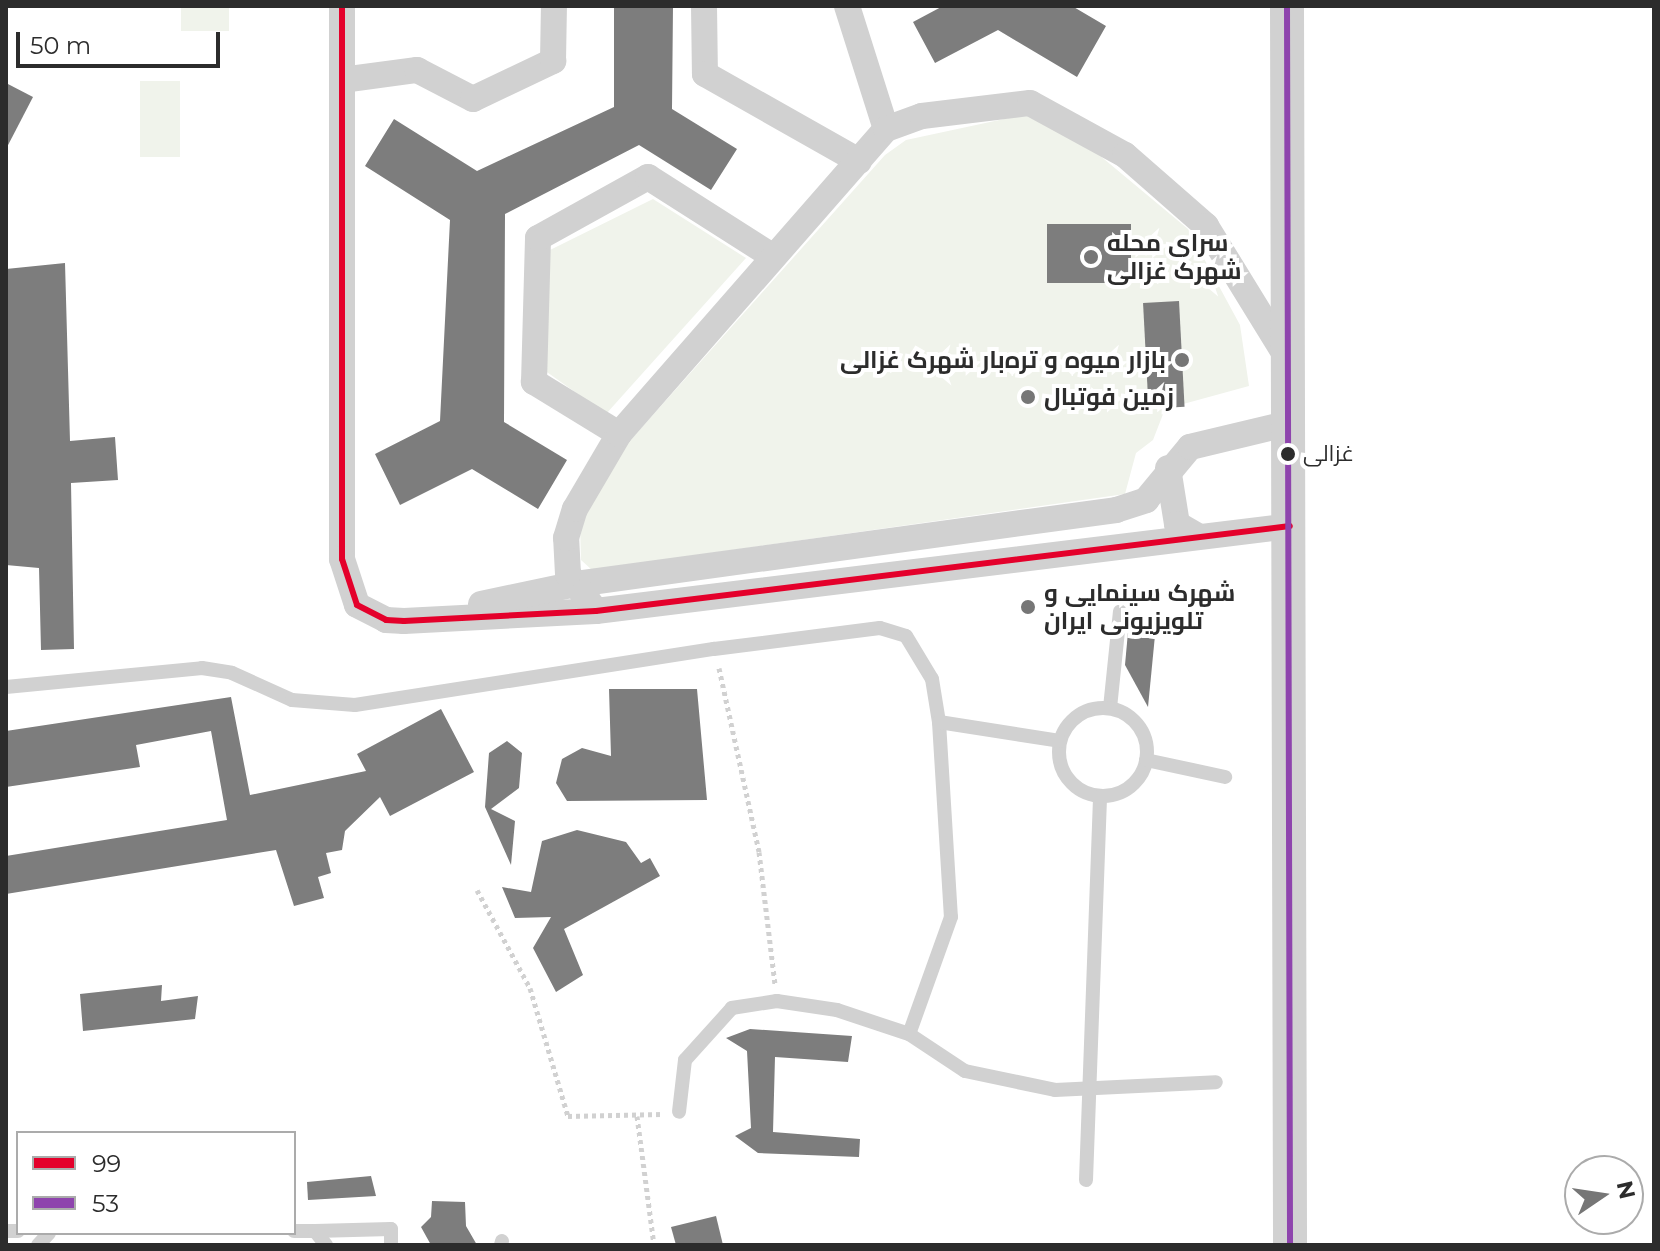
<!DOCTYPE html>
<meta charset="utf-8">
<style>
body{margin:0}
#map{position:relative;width:1660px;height:1251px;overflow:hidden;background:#fff;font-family:Montserrat,Cairo,sans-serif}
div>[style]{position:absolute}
.green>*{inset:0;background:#f0f3eb;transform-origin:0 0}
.building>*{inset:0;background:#7d7d7d;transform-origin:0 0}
.path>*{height:5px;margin-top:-2.5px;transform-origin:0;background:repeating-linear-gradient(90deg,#d1d1d1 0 4px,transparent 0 8px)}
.service>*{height:14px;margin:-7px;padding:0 7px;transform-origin:7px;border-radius:7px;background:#d1d1d1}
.service>.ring{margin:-7px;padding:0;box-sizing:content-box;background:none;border:14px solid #d1d1d1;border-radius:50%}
.minor>*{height:26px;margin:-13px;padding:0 13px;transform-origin:13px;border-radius:13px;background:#d1d1d1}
.tertiary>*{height:34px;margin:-17px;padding:0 17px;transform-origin:17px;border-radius:17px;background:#d1d1d1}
.bus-1>*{height:6px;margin:-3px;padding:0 3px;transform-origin:3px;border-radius:3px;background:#e4002b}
.bus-2>*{height:6px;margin:-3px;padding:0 3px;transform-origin:3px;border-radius:3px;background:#8e44ad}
.dots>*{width:22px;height:22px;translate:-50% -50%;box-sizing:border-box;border:4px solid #fff;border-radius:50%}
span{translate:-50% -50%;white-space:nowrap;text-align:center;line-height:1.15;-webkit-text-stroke:8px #fff;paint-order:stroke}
.bus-label{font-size:22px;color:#2c2c2c}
.left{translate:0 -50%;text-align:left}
.poi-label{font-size:24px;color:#2c2c2c;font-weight:700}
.right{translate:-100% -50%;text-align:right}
.frame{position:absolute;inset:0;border:8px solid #2c2c2c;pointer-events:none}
.legend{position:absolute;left:16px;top:1131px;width:280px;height:104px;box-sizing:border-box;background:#fff;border:2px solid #ababab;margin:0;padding:10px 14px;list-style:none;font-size:24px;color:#2c2c2c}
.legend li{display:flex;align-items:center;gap:16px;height:40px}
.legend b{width:40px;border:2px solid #ababab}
.north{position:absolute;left:1564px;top:1155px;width:80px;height:80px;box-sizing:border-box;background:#fff;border:2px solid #ababab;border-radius:50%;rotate:77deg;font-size:22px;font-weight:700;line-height:32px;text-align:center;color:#2c2c2c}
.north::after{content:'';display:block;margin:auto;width:28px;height:36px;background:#767676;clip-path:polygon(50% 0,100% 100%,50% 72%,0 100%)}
.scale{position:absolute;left:16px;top:32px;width:204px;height:36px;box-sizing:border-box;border:4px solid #2c2c2c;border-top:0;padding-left:10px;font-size:24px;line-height:28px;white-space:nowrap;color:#2c2c2c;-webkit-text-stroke:6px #fff;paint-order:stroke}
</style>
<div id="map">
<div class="green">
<div style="left:181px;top:6px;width:48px;height:25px"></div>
<div style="left:140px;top:81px;width:40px;height:76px"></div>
<div style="clip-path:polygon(1027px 114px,1086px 144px,1188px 229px,1240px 325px,1249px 386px,1165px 409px,1153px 440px,1136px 453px,1125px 494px,592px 570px,581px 560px,580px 525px,627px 444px,885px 155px,906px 140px)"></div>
<div style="clip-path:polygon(653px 199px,746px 258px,606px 414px,544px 370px,550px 250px)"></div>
</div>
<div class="building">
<div style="clip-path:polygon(614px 6px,673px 6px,672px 109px,737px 149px,711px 190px,639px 145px,505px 214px,504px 422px,567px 460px,538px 509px,472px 469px,400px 505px,375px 454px,440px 421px,450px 220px,365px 166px,394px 119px,477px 171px,614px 107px)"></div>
<div style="clip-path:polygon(943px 6px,1072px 6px,1106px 26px,1077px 77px,998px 30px,935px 63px,913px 22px)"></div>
<div style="clip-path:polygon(6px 83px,33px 97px,6px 149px)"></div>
<div style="left:1131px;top:224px;width:59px;height:84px;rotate:90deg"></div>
<div style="clip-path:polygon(65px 263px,70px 441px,115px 437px,118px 480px,71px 483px,74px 649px,41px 650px,39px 568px,6px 565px,6px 269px)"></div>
<div style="left:1179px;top:301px;width:106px;height:36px;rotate:87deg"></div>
<div style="clip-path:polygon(1129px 621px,1156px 625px,1148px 707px,1125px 665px)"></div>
<div style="clip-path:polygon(609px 689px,697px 689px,707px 800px,567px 801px,556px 783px,562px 759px,582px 748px,611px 756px)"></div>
<div style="clip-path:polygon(231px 697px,250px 795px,366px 771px,357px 754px,441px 709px,474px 772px,390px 816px,380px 797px,345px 831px,342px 850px,326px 853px,331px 873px,318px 877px,324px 898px,294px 906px,276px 850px,6px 894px,6px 856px,227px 820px,211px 731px,136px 745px,140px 767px,6px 787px,6px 731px)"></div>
<div style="clip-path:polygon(507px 741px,522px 753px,519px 788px,491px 809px,515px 821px,511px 865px,485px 807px,489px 753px)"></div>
<div style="clip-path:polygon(577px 830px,626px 842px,641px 863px,650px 858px,660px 876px,564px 929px,583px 975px,556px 992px,533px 948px,551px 917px,515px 918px,502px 887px,531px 892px,542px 841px)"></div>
<div style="clip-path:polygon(162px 985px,161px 1001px,198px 996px,195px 1019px,83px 1031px,80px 994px)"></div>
<div style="clip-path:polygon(750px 1029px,852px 1036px,848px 1062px,775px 1057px,773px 1132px,860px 1139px,859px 1157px,758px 1153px,735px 1136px,751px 1128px,747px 1051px,726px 1038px)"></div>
<div style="clip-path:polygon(371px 1176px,376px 1196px,308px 1200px,307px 1182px)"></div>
<div style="clip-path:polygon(432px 1201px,465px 1202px,466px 1226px,477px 1245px,431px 1245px,421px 1227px,431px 1217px)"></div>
<div style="clip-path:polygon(716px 1216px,723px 1245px,676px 1245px,671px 1227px)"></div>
</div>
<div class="path">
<div style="left:719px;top:668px;width:188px;rotate:77.7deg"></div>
<div style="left:759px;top:852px;width:133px;rotate:83.1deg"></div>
<div style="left:477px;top:890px;width:111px;rotate:61.6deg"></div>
<div style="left:530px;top:988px;width:134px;rotate:73.5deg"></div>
<div style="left:568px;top:1116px;width:94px;rotate:-1.2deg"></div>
<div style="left:637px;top:1116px;width:130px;rotate:82.5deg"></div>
</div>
<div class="service">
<div style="left:6px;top:687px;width:197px;rotate:-5.5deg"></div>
<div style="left:202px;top:668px;width:30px;rotate:9deg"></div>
<div style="left:232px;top:673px;width:66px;rotate:24.2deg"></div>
<div style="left:292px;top:700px;width:63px;rotate:4.5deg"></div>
<div style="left:355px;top:705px;width:363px;rotate:-8.9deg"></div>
<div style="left:714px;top:649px;width:167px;rotate:-7.2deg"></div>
<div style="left:880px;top:628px;width:27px;rotate:17deg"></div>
<div style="left:906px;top:636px;width:50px;rotate:58.8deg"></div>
<div style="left:932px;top:679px;width:44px;rotate:80.8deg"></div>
<div style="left:939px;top:722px;width:195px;rotate:86.5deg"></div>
<div style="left:951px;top:917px;width:124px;rotate:109.7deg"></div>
<div style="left:909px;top:1034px;width:76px;rotate:-161.6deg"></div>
<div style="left:837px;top:1010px;width:61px;rotate:-171.5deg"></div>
<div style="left:777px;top:1001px;width:46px;rotate:171.2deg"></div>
<div style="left:732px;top:1008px;width:70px;rotate:132.1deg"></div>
<div style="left:685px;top:1060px;width:52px;rotate:96.6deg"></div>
<div style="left:1110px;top:708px;width:97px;rotate:-84.1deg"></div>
<div class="ring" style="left:1059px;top:708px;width:74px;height:74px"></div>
<div style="left:939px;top:722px;width:122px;rotate:8.9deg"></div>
<div style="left:1146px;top:760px;width:81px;rotate:12.1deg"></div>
<div style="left:909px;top:1034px;width:67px;rotate:33.5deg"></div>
<div style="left:965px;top:1071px;width:92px;rotate:11.9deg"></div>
<div style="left:1055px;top:1090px;width:161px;rotate:-2.8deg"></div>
<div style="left:1086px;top:1180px;width:384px;rotate:-87.9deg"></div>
<div style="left:6px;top:1231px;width:12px"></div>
<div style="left:294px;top:1231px;width:21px"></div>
<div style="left:315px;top:1231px;width:18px;rotate:52deg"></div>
<div style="left:315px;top:1231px;width:76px;rotate:-1.5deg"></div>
<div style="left:391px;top:1229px;width:16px;rotate:90deg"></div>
<div style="left:38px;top:1245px;width:16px;rotate:-47deg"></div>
<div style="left:501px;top:1245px;width:4px;rotate:-76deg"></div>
</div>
<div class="minor">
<div style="left:342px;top:6px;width:553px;rotate:90deg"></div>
<div style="left:342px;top:559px;width:48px;rotate:71.9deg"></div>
<div style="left:357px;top:605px;width:33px;rotate:27deg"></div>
<div style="left:386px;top:620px;width:18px;rotate:3deg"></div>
<div style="left:404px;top:621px;width:192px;rotate:-3deg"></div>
<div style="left:596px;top:611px;width:699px;rotate:-6.98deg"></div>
<div style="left:704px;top:6px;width:68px;rotate:89.2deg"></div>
<div style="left:705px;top:74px;width:177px;rotate:29.5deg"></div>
<div style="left:847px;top:6px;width:129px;rotate:72.4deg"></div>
<div style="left:342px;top:80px;width:76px;rotate:-7.6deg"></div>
<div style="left:417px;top:70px;width:63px;rotate:27.4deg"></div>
<div style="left:473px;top:99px;width:89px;rotate:-25.4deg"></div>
<div style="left:553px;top:61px;width:55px;rotate:-89deg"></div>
<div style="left:619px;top:434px;width:100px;rotate:-148.5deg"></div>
<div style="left:534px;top:382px;width:144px;rotate:-88.4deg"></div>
<div style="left:538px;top:238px;width:126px;rotate:-29deg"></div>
<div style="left:648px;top:177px;width:147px;rotate:32.5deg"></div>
<div style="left:1168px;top:468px;width:57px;rotate:80.9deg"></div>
<div style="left:1177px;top:524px;width:22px;rotate:30deg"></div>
<div style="left:481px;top:604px;width:97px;rotate:-11.9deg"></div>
<div style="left:576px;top:584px;width:545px;rotate:-7.8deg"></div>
<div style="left:1116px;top:510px;width:32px;rotate:-18deg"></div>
<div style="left:1146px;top:500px;width:69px;rotate:-50.3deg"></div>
<div style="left:1190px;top:447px;width:99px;rotate:-13.5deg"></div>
<div style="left:596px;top:611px;width:46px;rotate:-127.1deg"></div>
<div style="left:568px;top:574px;width:36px;rotate:-93deg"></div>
<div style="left:566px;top:538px;width:30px;rotate:-73deg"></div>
<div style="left:575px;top:509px;width:87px;rotate:-59.6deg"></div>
<div style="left:619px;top:434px;width:405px;rotate:-48.8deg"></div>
<div style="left:886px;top:129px;width:38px;rotate:-20deg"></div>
<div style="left:922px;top:116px;width:109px;rotate:-6.9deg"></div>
<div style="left:1030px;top:103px;width:108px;rotate:28.7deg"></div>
<div style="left:1125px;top:155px;width:108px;rotate:41.2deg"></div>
<div style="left:1206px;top:226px;width:149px;rotate:58.4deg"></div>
</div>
<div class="tertiary">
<div style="left:1287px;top:6px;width:1239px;rotate:89.86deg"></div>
</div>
<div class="bus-1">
<div style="left:342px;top:6px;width:553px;rotate:90deg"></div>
<div style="left:342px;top:559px;width:48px;rotate:71.9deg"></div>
<div style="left:357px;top:605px;width:33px;rotate:27deg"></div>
<div style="left:386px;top:620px;width:18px;rotate:3deg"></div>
<div style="left:404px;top:621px;width:192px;rotate:-3deg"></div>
<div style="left:596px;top:611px;width:699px;rotate:-6.98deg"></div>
</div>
<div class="bus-2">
<div style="left:1287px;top:6px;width:1239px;rotate:89.86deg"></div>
</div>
<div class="dots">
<div style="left:1091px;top:257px;background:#767676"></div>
<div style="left:1182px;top:360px;background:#767676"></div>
<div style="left:1028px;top:397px;background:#767676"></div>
<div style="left:1288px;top:454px;background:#2c2c2c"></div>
<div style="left:1028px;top:607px;background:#767676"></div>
</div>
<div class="bus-label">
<span class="left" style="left:1303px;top:454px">غزالی</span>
</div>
<div class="poi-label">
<span class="left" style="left:1107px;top:257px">سرای محله<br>شهرک غزالی</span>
<span class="right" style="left:1166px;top:360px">بازار میوه و تره‌بار شهرک غزالی</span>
<span class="left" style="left:1044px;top:397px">زمین فوتبال</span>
<span class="left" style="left:1044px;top:607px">شهرک سینمایی و<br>تلویزیونی ایران</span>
</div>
<div class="frame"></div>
<ul class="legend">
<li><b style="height:10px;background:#e4002b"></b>99</li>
<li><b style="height:10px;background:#8e44ad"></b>53</li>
</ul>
<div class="north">N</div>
<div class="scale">50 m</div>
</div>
